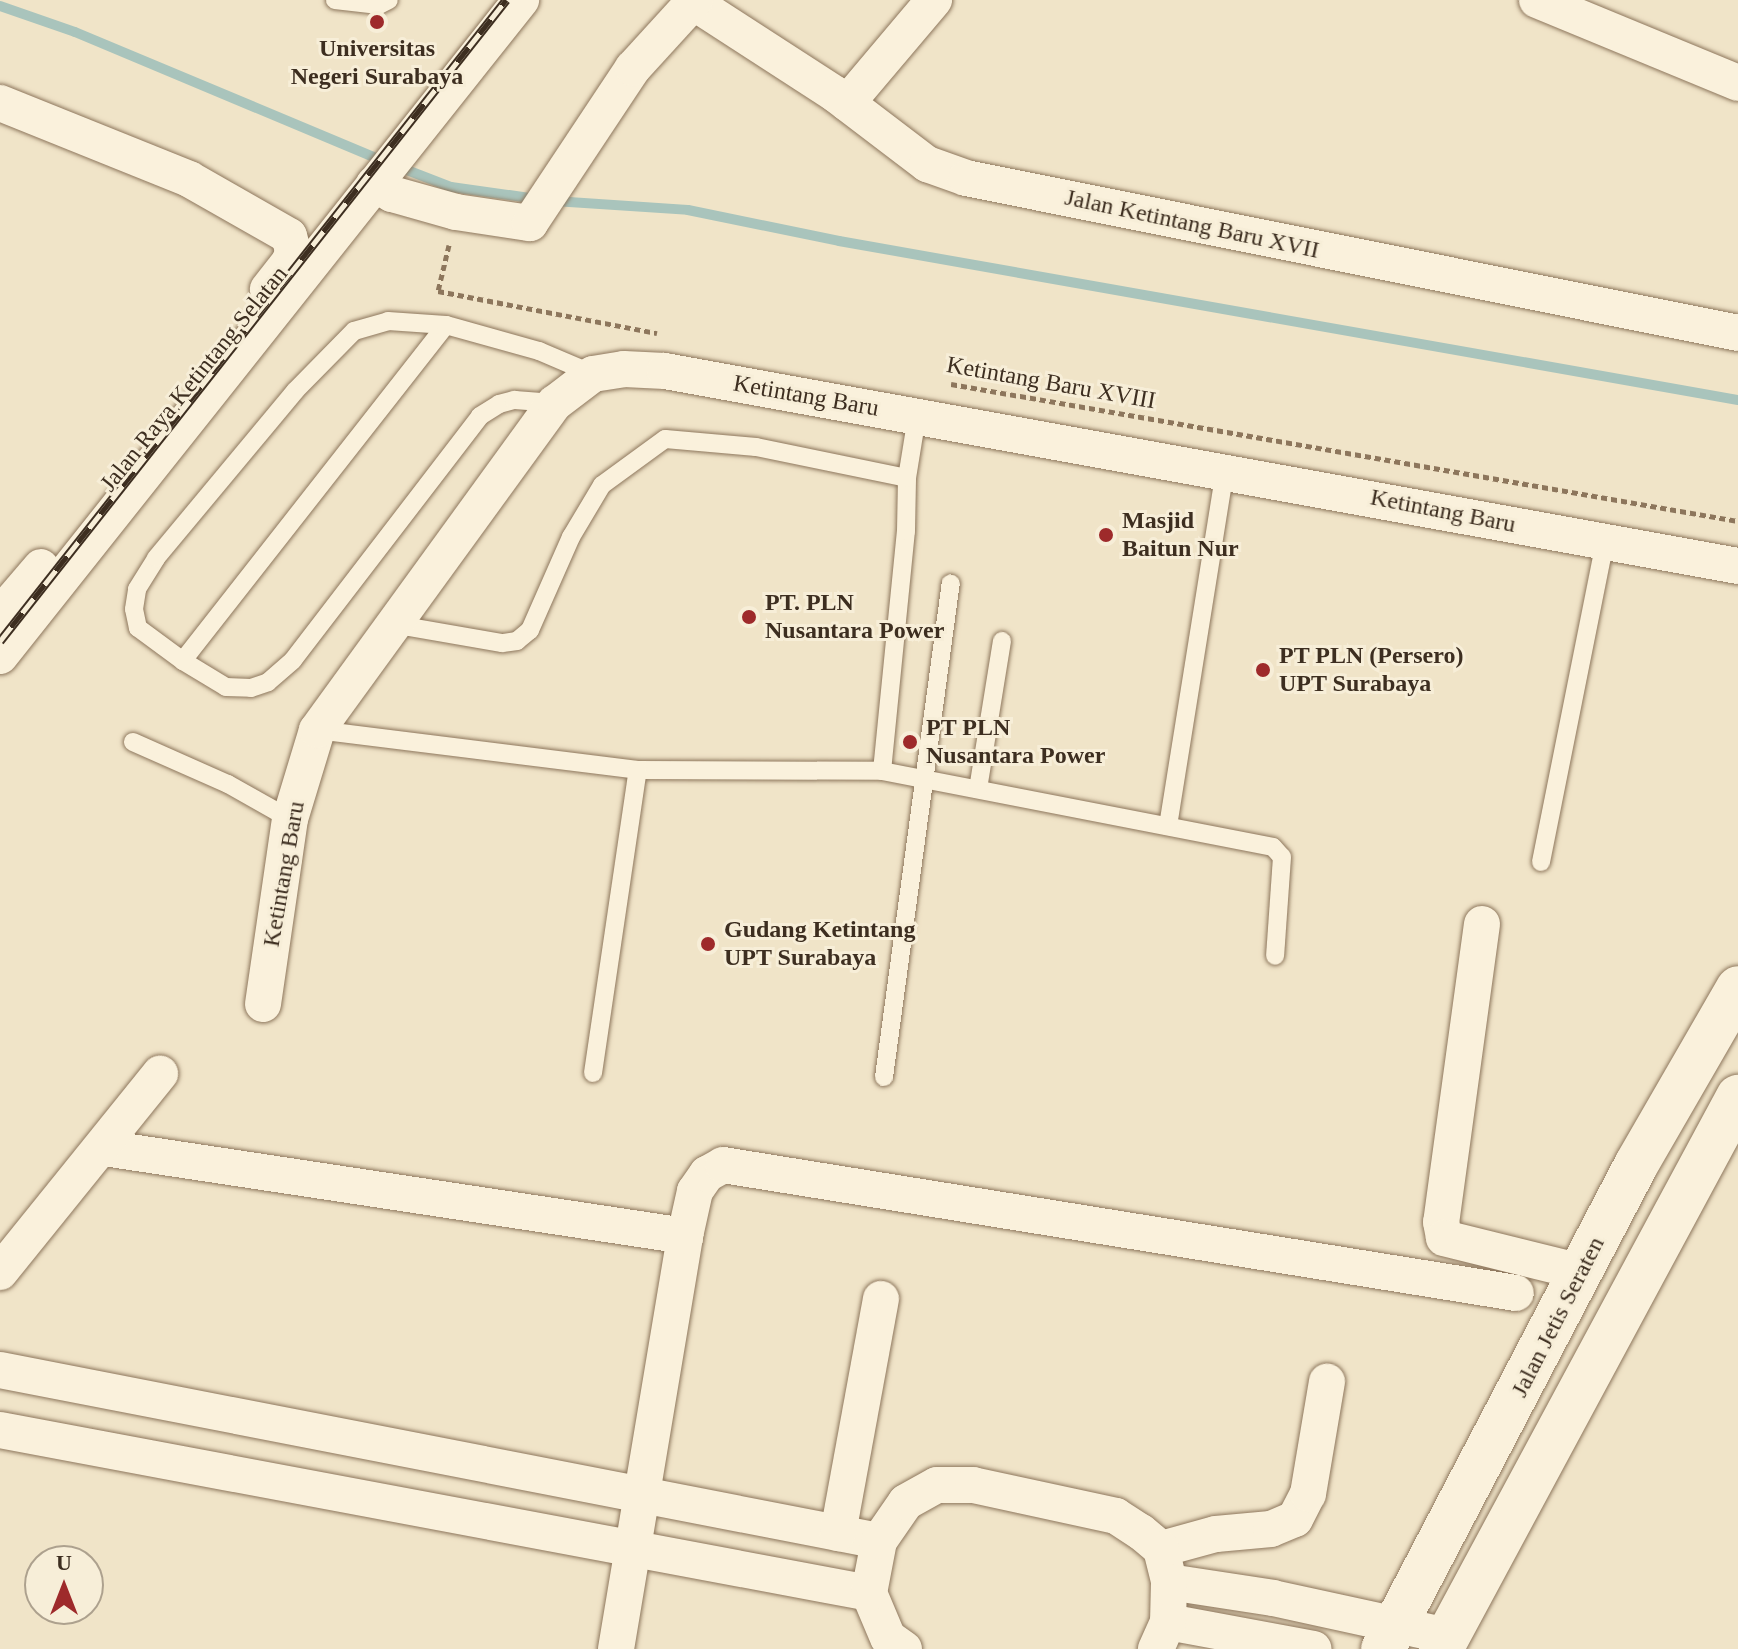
<!DOCTYPE html>
<style>
body{margin:0}
#map{position:relative;width:1738px;height:1649px;overflow:hidden;background:#f0e4c8;font-family:"Times New Roman",serif}
div>[style]{position:absolute}
.stream>*{height:10px;margin:-5px;padding:0 5px;transform-origin:5px;border-radius:5px;background:#a9c4bc}
.path>*{height:5px;margin-top:-2.5px;transform-origin:0;background:repeating-linear-gradient(90deg,#8d765c 0 6px,transparent 0 10px)}
.roads{filter:drop-shadow(0 0 2px #8d765c) drop-shadow(0 0 2px #8d765c)}
.service>*{height:18px;margin:-9px;padding:0 9px;transform-origin:9px;border-radius:9px;background:#faf1dc}
.minor>*{height:36px;margin:-18px;padding:0 18px;transform-origin:18px;border-radius:18px;background:#faf1dc}
.tertiary>*{height:44px;margin:-22px;padding:0 22px;transform-origin:22px;border-radius:22px;background:#faf1dc}
.rail>*{height:9px;margin-top:-4.5px;transform-origin:0;background:repeating-linear-gradient(90deg,#f7eed8 0 18px,#3d2e20 0 36px);box-sizing:border-box;border-block:2px solid #3d2e20}
.dots>*{width:22px;height:22px;translate:-50% -50%;box-sizing:border-box;border:4px solid #f7eed8;border-radius:50%}
span{translate:-50% -50%;white-space:nowrap;text-align:center;line-height:1.15;-webkit-text-stroke:6px #f7eed8;paint-order:stroke}
.poi-label{font-size:24px;color:#3d2e20;font-weight:700}
.left{translate:0 -50%;text-align:left}
.street-label{font-size:24px;color:#3d2e20}
.north{position:absolute;left:24px;top:1545px;width:80px;height:80px;box-sizing:border-box;background:#f7eed8;border:2px solid #ada18e;border-radius:50%;rotate:0deg;font-size:22px;font-weight:700;line-height:32px;text-align:center;color:#3d2e20}
.north::after{content:'';display:block;margin:auto;width:28px;height:36px;background:#9e2a2b;clip-path:polygon(50% 0,100% 100%,50% 72%,0 100%)}
</style>
<div id="map">
<div class="stream">
<div style="left:0;top:6px;width:79px;rotate:19.1deg"></div>
<div style="left:75px;top:32px;width:335px;rotate:22.7deg"></div>
<div style="left:399px;top:167px;width:56px;rotate:21deg"></div>
<div style="left:451px;top:187px;width:88px;rotate:7.9deg"></div>
<div style="left:554px;top:201px;width:134px;rotate:3.8deg"></div>
<div style="left:688px;top:210px;width:154px;rotate:11.6deg"></div>
<div style="left:839px;top:241px;width:913px;rotate:10.03deg"></div>
</div>
<div class="path">
<div style="left:449px;top:245px;width:47px;rotate:103.4deg"></div>
<div style="left:438px;top:291px;width:223px;rotate:10.9deg"></div>
<div style="left:951px;top:384px;width:799px;rotate:9.88deg"></div>
</div>
<div class="roads">
<div class="service">
<div style="left:335px;top:0;width:44px;rotate:6.5deg"></div>
<div style="left:379px;top:5px;width:11px;rotate:-27deg"></div>
<div style="left:446px;top:325px;width:427px;rotate:128.1deg"></div>
<div style="left:183px;top:661px;width:50px;rotate:31.2deg"></div>
<div style="left:226px;top:687px;width:25px;rotate:2deg"></div>
<div style="left:251px;top:688px;width:18px;rotate:-19deg"></div>
<div style="left:268px;top:682px;width:33px;rotate:-41deg"></div>
<div style="left:293px;top:660px;width:307px;rotate:-52.5deg"></div>
<div style="left:480px;top:416px;width:22px;rotate:-32deg"></div>
<div style="left:499px;top:404px;width:16px;rotate:-15deg"></div>
<div style="left:514px;top:400px;width:41px;rotate:4.2deg"></div>
<div style="left:907px;top:478px;width:63px;rotate:-80.8deg"></div>
<div style="left:183px;top:661px;width:56px;rotate:-143.7deg"></div>
<div style="left:138px;top:628px;width:19px;rotate:-102deg"></div>
<div style="left:134px;top:609px;width:20px;rotate:-81deg"></div>
<div style="left:137px;top:589px;width:36px;rotate:-58deg"></div>
<div style="left:156px;top:558px;width:217px;rotate:-50.2deg"></div>
<div style="left:295px;top:391px;width:84px;rotate:-45.5deg"></div>
<div style="left:354px;top:331px;width:35px;rotate:-16deg"></div>
<div style="left:388px;top:321px;width:58px;rotate:3.9deg"></div>
<div style="left:446px;top:325px;width:97px;rotate:15.6deg"></div>
<div style="left:539px;top:351px;width:59px;rotate:23.1deg"></div>
<div style="left:317px;top:730px;width:323px;rotate:7.1deg"></div>
<div style="left:638px;top:770px;width:244px;rotate:0.2deg"></div>
<div style="left:882px;top:771px;width:241px;rotate:-84.3deg"></div>
<div style="left:906px;top:531px;width:53px;rotate:-88.9deg"></div>
<div style="left:907px;top:478px;width:154px;rotate:-168.4deg"></div>
<div style="left:756px;top:447px;width:91px;rotate:-175deg"></div>
<div style="left:665px;top:439px;width:78px;rotate:143.9deg"></div>
<div style="left:602px;top:485px;width:61px;rotate:120.8deg"></div>
<div style="left:571px;top:537px;width:102px;rotate:113.8deg"></div>
<div style="left:530px;top:630px;width:17px;rotate:140deg"></div>
<div style="left:517px;top:641px;width:15px;rotate:172deg"></div>
<div style="left:502px;top:643px;width:112px;rotate:-170.2deg"></div>
<div style="left:133px;top:742px;width:104px;rotate:23.9deg"></div>
<div style="left:228px;top:784px;width:71px;rotate:29.4deg"></div>
<div style="left:882px;top:771px;width:398px;rotate:11deg"></div>
<div style="left:1273px;top:847px;width:13px;rotate:48deg"></div>
<div style="left:1282px;top:857px;width:99px;rotate:94deg"></div>
<div style="left:978px;top:789px;width:150px;rotate:-80.8deg"></div>
<div style="left:1168px;top:826px;width:361px;rotate:-80.9deg"></div>
<div style="left:1541px;top:862px;width:327px;rotate:-78.7deg"></div>
<div style="left:593px;top:1073px;width:306px;rotate:-81.6deg"></div>
<div style="left:884px;top:1077px;width:498px;rotate:-82.3deg"></div>
</div>
<div class="minor">
<div style="left:1537px;top:0;width:217px;rotate:22.4deg"></div>
<div style="left:693px;top:2px;width:169px;rotate:32.9deg"></div>
<div style="left:835px;top:94px;width:116px;rotate:37.3deg"></div>
<div style="left:927px;top:164px;width:41px;rotate:19.7deg"></div>
<div style="left:966px;top:178px;width:787px;rotate:11.35deg"></div>
<div style="left:0;top:103px;width:204px;rotate:21.9deg"></div>
<div style="left:189px;top:179px;width:115px;rotate:29.7deg"></div>
<div style="left:289px;top:236px;width:16px;rotate:75deg"></div>
<div style="left:293px;top:251px;width:10px;rotate:107deg"></div>
<div style="left:290px;top:261px;width:36px;rotate:128deg"></div>
<div style="left:847px;top:103px;width:135px;rotate:-49.8deg"></div>
<div style="left:374px;top:184px;width:21px;rotate:29deg"></div>
<div style="left:392px;top:194px;width:66px;rotate:15.7deg"></div>
<div style="left:456px;top:212px;width:75px;rotate:8.5deg"></div>
<div style="left:530px;top:223px;width:186px;rotate:-56.4deg"></div>
<div style="left:633px;top:68px;width:92px;rotate:-47.6deg"></div>
<div style="left:0;top:615px;width:63px;rotate:-49.5deg"></div>
<div style="left:0;top:656px;width:838px;rotate:-51.54deg"></div>
<div style="left:1482px;top:924px;width:301px;rotate:97.8deg"></div>
<div style="left:1441px;top:1222px;width:16px;rotate:79deg"></div>
<div style="left:1444px;top:1238px;width:141px;rotate:13.9deg"></div>
<div style="left:263px;top:1004px;width:187px;rotate:-81.7deg"></div>
<div style="left:290px;top:819px;width:93px;rotate:-73.1deg"></div>
<div style="left:317px;top:730px;width:404px;rotate:-54deg"></div>
<div style="left:555px;top:403px;width:48px;rotate:-37.3deg"></div>
<div style="left:593px;top:374px;width:31px;rotate:-9deg"></div>
<div style="left:624px;top:369px;width:41px;rotate:2.8deg"></div>
<div style="left:665px;top:371px;width:1091px;rotate:10.3deg"></div>
<div style="left:104px;top:1148px;width:588px;rotate:8.61deg"></div>
<div style="left:0;top:1272px;width:255px;rotate:-51.1deg"></div>
<div style="left:0;top:1370px;width:895px;rotate:11.01deg"></div>
<div style="left:0;top:1430px;width:884px;rotate:10.62deg"></div>
<div style="left:838px;top:1533px;width:238px;rotate:-79.6deg"></div>
<div style="left:1161px;top:1549px;width:57px;rotate:-15.3deg"></div>
<div style="left:1216px;top:1534px;width:55px;rotate:-5.2deg"></div>
<div style="left:1271px;top:1529px;width:26px;rotate:-23deg"></div>
<div style="left:1295px;top:1519px;width:28px;rotate:-63deg"></div>
<div style="left:1308px;top:1494px;width:114px;rotate:-80.4deg"></div>
<div style="left:1169px;top:1582px;width:105px;rotate:8.7deg"></div>
<div style="left:1273px;top:1598px;width:179px;rotate:12.3deg"></div>
<div style="left:1168px;top:1622px;width:148px;rotate:10.5deg"></div>
<div style="left:616px;top:1649px;width:419px;rotate:-80.5deg"></div>
<div style="left:685px;top:1236px;width:46px;rotate:-77.5deg"></div>
<div style="left:695px;top:1191px;width:21px;rotate:-55deg"></div>
<div style="left:707px;top:1174px;width:18px;rotate:-29deg"></div>
<div style="left:723px;top:1165px;width:803px;rotate:9.17deg"></div>
<div style="left:904px;top:1649px;width:19px;rotate:-145deg"></div>
<div style="left:888px;top:1638px;width:49px;rotate:-112.9deg"></div>
<div style="left:869px;top:1593px;width:53px;rotate:-79.1deg"></div>
<div style="left:879px;top:1541px;width:47px;rotate:-55.3deg"></div>
<div style="left:906px;top:1502px;width:35px;rotate:-29deg"></div>
<div style="left:937px;top:1485px;width:36px"></div>
<div style="left:973px;top:1485px;width:146px;rotate:12.2deg"></div>
<div style="left:1116px;top:1516px;width:30px;rotate:33deg"></div>
<div style="left:1141px;top:1532px;width:26px;rotate:40deg"></div>
<div style="left:1161px;top:1549px;width:34px;rotate:76deg"></div>
<div style="left:1169px;top:1582px;width:40px;rotate:91.4deg"></div>
<div style="left:1168px;top:1622px;width:30px;rotate:114deg"></div>
</div>
<div class="tertiary">
<div style="left:1383px;top:1649px;width:546px;rotate:-62.4deg"></div>
<div style="left:1636px;top:1165px;width:204px;rotate:-60deg"></div>
<div style="left:1441px;top:1649px;width:627px;rotate:-61.72deg"></div>
</div>
</div>
<div class="rail">
<div style="left:0;top:641px;width:817px;rotate:-51.71deg"></div>
</div>
<div class="dots">
<div style="left:377px;top:22px;background:#9e2a2b"></div>
<div style="left:1106px;top:535px;background:#9e2a2b"></div>
<div style="left:749px;top:617px;background:#9e2a2b"></div>
<div style="left:1263px;top:670px;background:#9e2a2b"></div>
<div style="left:910px;top:742px;background:#9e2a2b"></div>
<div style="left:708px;top:944px;background:#9e2a2b"></div>
</div>
<div class="poi-label">
<span style="left:377px;top:63px">Universitas<br>Negeri Surabaya</span>
<span class="left" style="left:1122px;top:535px">Masjid<br>Baitun Nur</span>
<span class="left" style="left:765px;top:617px">PT. PLN<br>Nusantara Power</span>
<span class="left" style="left:1279px;top:670px">PT PLN (Persero)<br>UPT Surabaya</span>
<span class="left" style="left:926px;top:742px">PT PLN<br>Nusantara Power</span>
<span class="left" style="left:724px;top:944px">Gudang Ketintang<br>UPT Surabaya</span>
</div>
<div class="street-label">
<span style="left:1192px;top:224px;rotate:12deg">Jalan Ketintang Baru XVII</span>
<span style="left:194px;top:379px;rotate:-51deg">Jalan Raya Ketintang Selatan</span>
<span style="left:1051px;top:383px;rotate:10deg">Ketintang Baru XVIII</span>
<span style="left:806px;top:396px;rotate:10deg">Ketintang Baru</span>
<span style="left:1443px;top:511px;rotate:11deg">Ketintang Baru</span>
<span style="left:284px;top:874px;rotate:-80deg">Ketintang Baru</span>
<span style="left:1558px;top:1317px;rotate:-63deg">Jalan Jetis Seraten</span>
</div>
<div class="north">U</div>
</div>
